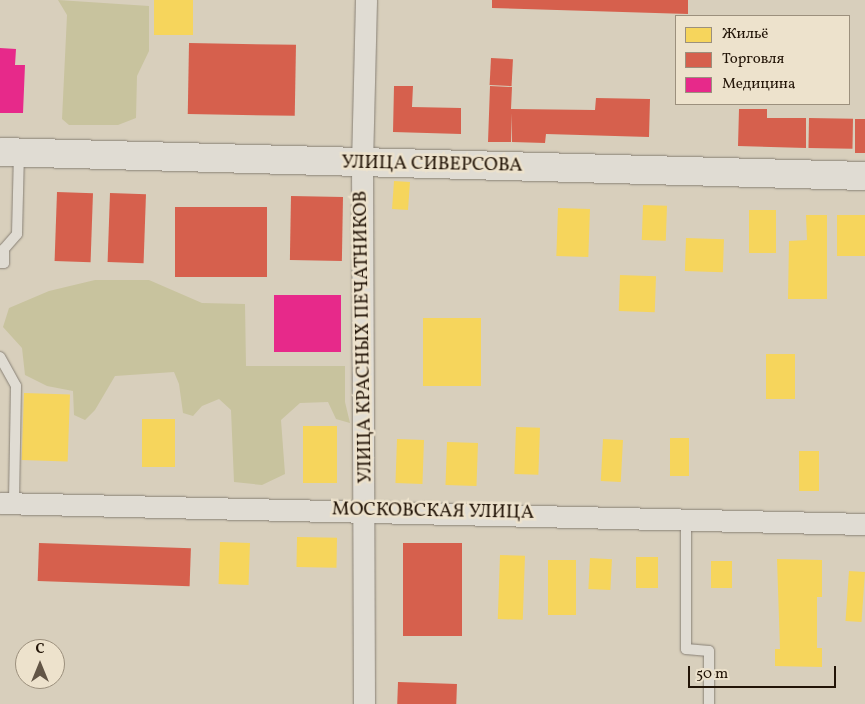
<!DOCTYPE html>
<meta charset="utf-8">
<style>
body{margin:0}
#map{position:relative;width:865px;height:704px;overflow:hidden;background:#d8cfbc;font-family:Vollkorn,serif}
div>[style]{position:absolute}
.green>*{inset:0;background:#c8c39e}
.homes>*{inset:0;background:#f6d55c;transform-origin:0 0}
.shops>*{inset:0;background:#d6604d;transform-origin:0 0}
.health>*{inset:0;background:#e7298a;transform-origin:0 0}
.roads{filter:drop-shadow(0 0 1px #888176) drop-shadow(0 0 1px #888176)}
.lane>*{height:10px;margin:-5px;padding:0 5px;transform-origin:5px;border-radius:5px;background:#e0dcd3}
.street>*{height:21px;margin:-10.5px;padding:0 10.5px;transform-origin:10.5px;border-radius:10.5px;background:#e0dcd3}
.secondary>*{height:28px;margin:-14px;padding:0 14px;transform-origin:14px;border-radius:14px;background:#e0dcd3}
span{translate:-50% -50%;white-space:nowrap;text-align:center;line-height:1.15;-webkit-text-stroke:5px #ede2cc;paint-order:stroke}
.street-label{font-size:19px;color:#221407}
.legend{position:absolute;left:675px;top:15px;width:175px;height:90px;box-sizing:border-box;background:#ede2cc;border:1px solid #9c907d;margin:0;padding:6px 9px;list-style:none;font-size:15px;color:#221407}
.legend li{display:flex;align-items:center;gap:10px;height:25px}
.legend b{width:25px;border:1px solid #9c907d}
.north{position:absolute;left:15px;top:639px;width:50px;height:50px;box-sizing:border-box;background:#ede2cc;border:1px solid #9c907d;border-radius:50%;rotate:0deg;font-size:14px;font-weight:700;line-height:20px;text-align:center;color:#221407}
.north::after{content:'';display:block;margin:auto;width:18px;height:22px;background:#625546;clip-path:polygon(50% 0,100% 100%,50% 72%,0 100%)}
.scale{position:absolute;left:688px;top:666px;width:148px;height:22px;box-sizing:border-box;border:2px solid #221407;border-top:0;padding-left:6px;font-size:15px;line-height:18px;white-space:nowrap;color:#221407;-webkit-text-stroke:4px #ede2cc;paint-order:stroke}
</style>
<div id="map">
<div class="green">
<div style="clip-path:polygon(58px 0,149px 6px,149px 51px,137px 76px,136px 118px,118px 125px,69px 125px,62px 119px,67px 15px)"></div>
<div style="clip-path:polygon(95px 280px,149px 280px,202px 303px,245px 304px,246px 366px,345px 366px,345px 402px,350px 423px,336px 419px,328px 402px,300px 403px,281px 420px,285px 474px,262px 485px,234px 482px,231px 410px,219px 399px,202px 406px,193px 416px,183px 413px,179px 384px,174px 372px,115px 376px,95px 410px,85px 420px,74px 415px,73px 391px,47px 386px,25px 375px,22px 348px,3px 327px,9px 308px,49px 291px)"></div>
</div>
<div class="homes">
<div style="left:154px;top:0;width:39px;height:35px"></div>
<div style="left:394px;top:181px;width:16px;height:28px;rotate:4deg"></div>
<div style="left:643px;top:205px;width:24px;height:35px;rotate:2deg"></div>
<div style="left:558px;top:208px;width:32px;height:48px;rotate:2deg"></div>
<div style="left:749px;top:210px;width:27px;height:43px"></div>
<div style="clip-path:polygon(806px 215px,827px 215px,827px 299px,788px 299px,789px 241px,807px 240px)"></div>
<div style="left:837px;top:215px;width:28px;height:41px"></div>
<div style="left:686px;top:238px;width:38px;height:33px;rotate:2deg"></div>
<div style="left:620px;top:275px;width:36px;height:36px;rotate:2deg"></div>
<div style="left:423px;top:318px;width:58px;height:68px"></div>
<div style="left:766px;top:354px;width:29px;height:45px"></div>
<div style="left:24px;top:393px;width:46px;height:67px;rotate:2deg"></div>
<div style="left:142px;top:419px;width:33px;height:48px"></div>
<div style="left:303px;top:426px;width:34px;height:57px"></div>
<div style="left:516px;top:427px;width:24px;height:47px;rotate:2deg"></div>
<div style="left:670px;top:438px;width:19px;height:38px"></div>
<div style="left:397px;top:439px;width:27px;height:44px;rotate:2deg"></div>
<div style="left:603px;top:439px;width:20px;height:42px;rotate:3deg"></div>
<div style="left:447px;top:442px;width:31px;height:43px;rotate:2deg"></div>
<div style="left:799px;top:451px;width:20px;height:40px"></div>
<div style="left:297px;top:537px;width:40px;height:30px;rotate:1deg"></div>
<div style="left:220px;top:542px;width:30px;height:42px;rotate:2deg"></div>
<div style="left:500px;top:555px;width:25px;height:64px;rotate:2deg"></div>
<div style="left:636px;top:557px;width:22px;height:31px"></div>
<div style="left:590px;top:558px;width:22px;height:31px;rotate:3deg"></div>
<div style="clip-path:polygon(777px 559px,822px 560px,822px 597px,817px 597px,817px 648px,822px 648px,822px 667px,775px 666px,775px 649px,780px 649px)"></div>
<div style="left:548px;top:560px;width:28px;height:55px"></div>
<div style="left:711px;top:561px;width:21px;height:27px"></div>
<div style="left:849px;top:571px;width:16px;height:50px;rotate:4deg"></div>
</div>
<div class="shops">
<div style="clip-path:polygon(492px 0,688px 0,688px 14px,492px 8px)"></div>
<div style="left:189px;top:43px;width:107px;height:71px;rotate:1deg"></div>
<div style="left:491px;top:58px;width:22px;height:27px;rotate:3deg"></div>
<div style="clip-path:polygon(394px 86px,413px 86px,412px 107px,461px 108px,461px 134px,393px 132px)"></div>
<div style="clip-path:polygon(490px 86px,512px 87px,511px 109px,595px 110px,596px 98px,650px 99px,649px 137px,546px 134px,545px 143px,512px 142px,511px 113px,511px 142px,488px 142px)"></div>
<div style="clip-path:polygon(739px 109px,767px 109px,767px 118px,806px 118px,806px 148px,738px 146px)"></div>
<div style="left:809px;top:118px;width:44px;height:30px;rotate:1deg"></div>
<div style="left:855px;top:119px;width:10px;height:34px"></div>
<div style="left:57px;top:192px;width:36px;height:69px;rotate:2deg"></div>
<div style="left:110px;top:193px;width:36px;height:69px;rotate:2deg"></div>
<div style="left:291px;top:196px;width:52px;height:64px;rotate:1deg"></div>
<div style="left:175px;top:207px;width:92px;height:70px"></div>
<div style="left:39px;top:543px;width:152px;height:38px;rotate:2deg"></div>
<div style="left:403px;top:543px;width:59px;height:93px"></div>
<div style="left:398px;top:682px;width:59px;height:22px;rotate:2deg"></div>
</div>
<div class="health">
<div style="clip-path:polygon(0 48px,16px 49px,15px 65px,25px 65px,23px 113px,0 113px)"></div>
<div style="left:274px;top:295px;width:67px;height:57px"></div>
</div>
<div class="roads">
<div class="lane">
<div style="left:0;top:263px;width:4px"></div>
<div style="left:4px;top:263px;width:14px;rotate:-90deg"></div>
<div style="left:4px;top:249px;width:20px;rotate:-49deg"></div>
<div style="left:17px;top:234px;width:81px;rotate:-88.6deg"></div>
<div style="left:0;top:357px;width:33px;rotate:61deg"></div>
<div style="left:16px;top:386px;width:117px;rotate:91deg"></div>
<div style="left:686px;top:519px;width:130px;rotate:90deg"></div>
<div style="left:686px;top:649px;width:23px;rotate:5deg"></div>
<div style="left:709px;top:651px;width:53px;rotate:90deg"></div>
</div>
<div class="street">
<div style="left:0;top:503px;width:865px;rotate:1.39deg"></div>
<div style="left:364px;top:704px;width:540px;rotate:-90.21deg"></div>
<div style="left:362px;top:164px;width:164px;rotate:-88.6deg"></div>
</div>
<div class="secondary">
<div style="left:0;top:152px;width:865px;rotate:1.59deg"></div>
</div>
</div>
<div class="street-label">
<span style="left:432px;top:165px;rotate:1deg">УЛИЦА СИВЕРСОВА</span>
<span style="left:364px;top:337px;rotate:-91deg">УЛИЦА КРАСНЫХ ПЕЧАТНИКОВ</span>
<span style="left:433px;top:512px;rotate:1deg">МОСКОВСКАЯ УЛИЦА</span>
</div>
<ul class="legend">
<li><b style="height:14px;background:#f6d55c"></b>Жильё</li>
<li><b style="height:14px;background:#d6604d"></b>Торговля</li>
<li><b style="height:14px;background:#e7298a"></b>Медицина</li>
</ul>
<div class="north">С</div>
<div class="scale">50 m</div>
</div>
